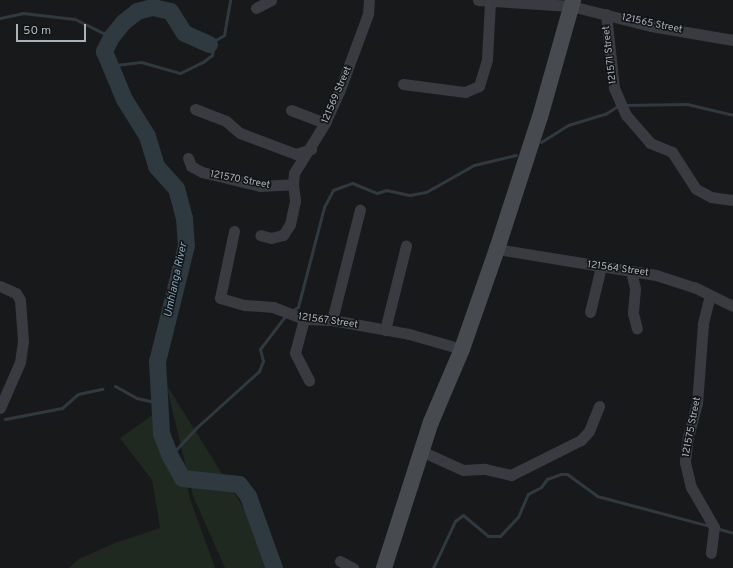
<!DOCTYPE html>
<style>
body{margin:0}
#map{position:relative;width:733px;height:568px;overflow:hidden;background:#18191b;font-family:Overpass,sans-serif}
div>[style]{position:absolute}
.green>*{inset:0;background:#202920}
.stream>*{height:3px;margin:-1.5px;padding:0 1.5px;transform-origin:1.5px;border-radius:1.5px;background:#2e3a40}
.river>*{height:17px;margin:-8.5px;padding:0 8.5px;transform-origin:8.5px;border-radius:8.5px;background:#2e3a40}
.street>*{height:11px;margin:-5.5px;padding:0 5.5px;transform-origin:5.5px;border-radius:5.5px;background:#393b40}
.secondary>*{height:16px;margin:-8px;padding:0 8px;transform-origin:8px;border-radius:8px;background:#474b50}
span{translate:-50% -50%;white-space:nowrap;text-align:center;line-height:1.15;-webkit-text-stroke:3px #131416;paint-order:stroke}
.street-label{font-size:10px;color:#aab2bb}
.water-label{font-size:11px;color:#80a5b7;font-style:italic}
.scale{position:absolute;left:16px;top:24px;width:70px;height:18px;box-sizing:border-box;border:2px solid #aab2bb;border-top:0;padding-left:5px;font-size:12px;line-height:14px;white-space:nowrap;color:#aab2bb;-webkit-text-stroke:3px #131416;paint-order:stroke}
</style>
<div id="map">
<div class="green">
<div style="clip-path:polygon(166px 384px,281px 568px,225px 568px,193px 496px)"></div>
<div style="clip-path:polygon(154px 414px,158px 441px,179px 481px,187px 484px,190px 499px,215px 568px,69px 568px,79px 559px,115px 543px,160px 528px,152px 480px,120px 438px)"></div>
</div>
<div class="stream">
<div style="left:0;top:18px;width:24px;rotate:-12deg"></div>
<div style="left:23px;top:13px;width:52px;rotate:6.6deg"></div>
<div style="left:75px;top:19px;width:40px;rotate:26.6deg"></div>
<div style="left:115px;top:72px;width:7px;rotate:-82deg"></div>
<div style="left:116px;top:65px;width:25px;rotate:-7deg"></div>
<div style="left:141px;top:62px;width:41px;rotate:15.8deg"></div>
<div style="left:180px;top:73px;width:25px;rotate:-26deg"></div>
<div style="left:203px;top:62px;width:11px;rotate:-38deg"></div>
<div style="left:212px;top:55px;width:6px;rotate:-81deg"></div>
<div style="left:213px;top:49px;width:6px;rotate:-129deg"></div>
<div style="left:209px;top:44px;width:17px;rotate:-31deg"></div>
<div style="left:224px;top:35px;width:36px;rotate:-80deg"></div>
<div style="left:624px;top:105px;width:63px;rotate:-0.9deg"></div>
<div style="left:687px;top:104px;width:47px;rotate:13.4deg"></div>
<div style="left:541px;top:142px;width:32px;rotate:-32deg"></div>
<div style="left:568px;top:125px;width:39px;rotate:-17deg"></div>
<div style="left:605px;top:114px;width:15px;rotate:-32deg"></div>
<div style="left:292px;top:311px;width:7px;rotate:-34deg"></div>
<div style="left:298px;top:307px;width:103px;rotate:-75.4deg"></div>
<div style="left:324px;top:207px;width:19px;rotate:-62deg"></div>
<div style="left:333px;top:190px;width:20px;rotate:-20deg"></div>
<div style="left:352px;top:183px;width:27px;rotate:22deg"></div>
<div style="left:377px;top:193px;width:9px;rotate:-18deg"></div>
<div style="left:386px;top:190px;width:25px;rotate:12deg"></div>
<div style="left:410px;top:195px;width:16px;rotate:-11deg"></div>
<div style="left:426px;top:192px;width:55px;rotate:-29.4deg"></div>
<div style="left:474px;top:165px;width:43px;rotate:-13.4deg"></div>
<div style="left:115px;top:386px;width:25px;rotate:29deg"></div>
<div style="left:137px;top:398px;width:23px;rotate:13deg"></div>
<div style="left:5px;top:419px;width:58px;rotate:-10.9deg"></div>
<div style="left:62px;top:408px;width:21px;rotate:-41deg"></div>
<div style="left:78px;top:394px;width:25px;rotate:-12deg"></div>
<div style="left:170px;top:456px;width:38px;rotate:-47deg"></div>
<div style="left:196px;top:428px;width:85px;rotate:-42.1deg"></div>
<div style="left:259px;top:371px;width:11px;rotate:-68deg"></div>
<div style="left:263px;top:361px;width:12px;rotate:-104deg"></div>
<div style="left:260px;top:349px;width:43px;rotate:-52.6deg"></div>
<div style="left:716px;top:528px;width:18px;rotate:16deg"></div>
<div style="left:433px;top:568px;width:52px;rotate:-64.9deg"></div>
<div style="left:455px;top:521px;width:10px;rotate:-37deg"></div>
<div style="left:463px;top:515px;width:33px;rotate:40deg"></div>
<div style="left:488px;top:536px;width:12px"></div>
<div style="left:500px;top:536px;width:26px;rotate:-47deg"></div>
<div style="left:518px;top:517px;width:25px;rotate:-67deg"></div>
<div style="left:528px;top:494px;width:15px;rotate:-28deg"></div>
<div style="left:541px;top:487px;width:10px;rotate:-53deg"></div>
<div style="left:547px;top:479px;width:15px;rotate:-20deg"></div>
<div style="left:561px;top:474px;width:6px"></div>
<div style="left:567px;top:474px;width:37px;rotate:36deg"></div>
<div style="left:597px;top:496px;width:117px;rotate:14.9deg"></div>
</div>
<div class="river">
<div style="left:209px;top:44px;width:27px;rotate:-156deg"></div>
<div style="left:184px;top:33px;width:26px;rotate:-122deg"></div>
<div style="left:170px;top:11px;width:18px;rotate:-167deg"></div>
<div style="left:152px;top:7px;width:16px;rotate:165deg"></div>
<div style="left:137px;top:11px;width:18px;rotate:142deg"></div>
<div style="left:123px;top:22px;width:19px;rotate:129deg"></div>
<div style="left:111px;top:37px;width:16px;rotate:117deg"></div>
<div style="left:104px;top:51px;width:52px;rotate:67.4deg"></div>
<div style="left:124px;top:99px;width:44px;rotate:58.1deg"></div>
<div style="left:147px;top:136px;width:31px;rotate:73deg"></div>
<div style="left:156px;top:166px;width:30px;rotate:48deg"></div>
<div style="left:176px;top:188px;width:31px;rotate:75deg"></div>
<div style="left:184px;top:218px;width:27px;rotate:86deg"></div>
<div style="left:186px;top:245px;width:120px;rotate:104deg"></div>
<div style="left:157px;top:361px;width:72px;rotate:86.8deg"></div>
<div style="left:161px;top:433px;width:25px;rotate:69deg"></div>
<div style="left:170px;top:456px;width:25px;rotate:61deg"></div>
<div style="left:182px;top:478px;width:57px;rotate:6deg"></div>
<div style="left:239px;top:484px;width:15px;rotate:53deg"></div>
<div style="left:248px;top:496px;width:77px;rotate:70.1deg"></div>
</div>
<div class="street">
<div style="left:478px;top:0;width:93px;rotate:3.7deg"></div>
<div style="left:571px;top:6px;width:82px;rotate:14deg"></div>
<div style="left:651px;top:26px;width:83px;rotate:9.7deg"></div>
<div style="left:256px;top:8px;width:17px;rotate:-28deg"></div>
<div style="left:606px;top:14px;width:74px;rotate:83.8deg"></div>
<div style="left:614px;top:88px;width:30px;rotate:66deg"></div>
<div style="left:626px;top:115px;width:37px;rotate:49deg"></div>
<div style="left:650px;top:143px;width:24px;rotate:22deg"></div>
<div style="left:672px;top:152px;width:44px;rotate:57deg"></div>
<div style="left:696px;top:189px;width:17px;rotate:28deg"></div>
<div style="left:711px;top:197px;width:22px;rotate:8deg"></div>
<div style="left:403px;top:84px;width:63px;rotate:7.4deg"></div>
<div style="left:465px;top:92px;width:15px;rotate:-23deg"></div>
<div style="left:479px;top:86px;width:28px;rotate:-73deg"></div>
<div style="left:487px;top:59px;width:58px;rotate:-87deg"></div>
<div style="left:195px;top:109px;width:33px;rotate:21deg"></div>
<div style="left:226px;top:121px;width:18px;rotate:41deg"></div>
<div style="left:240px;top:133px;width:60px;rotate:20.6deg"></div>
<div style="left:296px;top:154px;width:16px;rotate:-18deg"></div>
<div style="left:291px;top:110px;width:36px;rotate:21deg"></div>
<div style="left:188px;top:158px;width:9px;rotate:69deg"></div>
<div style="left:191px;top:166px;width:13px;rotate:29deg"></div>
<div style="left:202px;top:172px;width:60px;rotate:13.6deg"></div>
<div style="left:260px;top:186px;width:33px;rotate:-3deg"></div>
<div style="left:293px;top:184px;width:17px;rotate:83deg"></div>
<div style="left:295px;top:201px;width:24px;rotate:102deg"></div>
<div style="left:290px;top:224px;width:13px;rotate:122deg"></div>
<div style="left:283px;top:235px;width:12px;rotate:166deg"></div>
<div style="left:271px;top:238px;width:11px;rotate:-165deg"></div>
<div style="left:293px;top:184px;width:11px;rotate:-85deg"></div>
<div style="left:294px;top:173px;width:59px;rotate:-58.2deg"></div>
<div style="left:325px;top:123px;width:34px;rotate:-66deg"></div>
<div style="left:339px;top:92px;width:83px;rotate:-69.6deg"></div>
<div style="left:368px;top:14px;width:14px;rotate:-86deg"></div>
<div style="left:234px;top:231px;width:68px;rotate:101.8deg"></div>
<div style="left:220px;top:298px;width:26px;rotate:16deg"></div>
<div style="left:245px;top:305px;width:28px;rotate:4deg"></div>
<div style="left:273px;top:307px;width:33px;rotate:21deg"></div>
<div style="left:304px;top:319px;width:28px;rotate:2deg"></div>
<div style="left:332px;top:320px;width:78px;rotate:10.3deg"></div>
<div style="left:409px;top:334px;width:55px;rotate:15.8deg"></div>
<div style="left:497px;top:249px;width:161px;rotate:9.3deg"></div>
<div style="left:656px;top:275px;width:40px;rotate:18deg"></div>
<div style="left:694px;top:287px;width:43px;rotate:26deg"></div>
<div style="left:631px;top:271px;width:18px;rotate:77deg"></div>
<div style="left:635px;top:289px;width:24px;rotate:95deg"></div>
<div style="left:633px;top:313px;width:16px;rotate:76deg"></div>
<div style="left:0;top:286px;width:17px;rotate:24deg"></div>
<div style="left:16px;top:293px;width:8px;rotate:60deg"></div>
<div style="left:20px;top:300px;width:41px;rotate:85.8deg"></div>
<div style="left:23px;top:341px;width:21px;rotate:98deg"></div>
<div style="left:20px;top:362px;width:50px;rotate:113.5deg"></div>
<div style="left:710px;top:295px;width:30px;rotate:104deg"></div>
<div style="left:703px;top:324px;width:79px;rotate:94.3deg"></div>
<div style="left:697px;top:403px;width:34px;rotate:105deg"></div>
<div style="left:688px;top:436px;width:26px;rotate:97deg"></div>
<div style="left:685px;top:462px;width:26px;rotate:77deg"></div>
<div style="left:691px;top:487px;width:46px;rotate:60.1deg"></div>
<div style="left:714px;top:527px;width:26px;rotate:97deg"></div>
<div style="left:590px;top:312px;width:46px;rotate:-76.3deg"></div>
<div style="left:304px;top:319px;width:35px;rotate:105deg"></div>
<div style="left:295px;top:353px;width:31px;rotate:63deg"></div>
<div style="left:332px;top:320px;width:114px;rotate:-75.8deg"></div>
<div style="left:385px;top:330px;width:87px;rotate:-76deg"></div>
<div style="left:421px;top:451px;width:46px;rotate:24.3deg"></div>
<div style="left:463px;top:470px;width:22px;rotate:-3deg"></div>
<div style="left:485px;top:469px;width:27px;rotate:13deg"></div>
<div style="left:511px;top:475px;width:78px;rotate:-26.6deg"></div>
<div style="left:581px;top:440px;width:12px;rotate:-48deg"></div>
<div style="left:589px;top:431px;width:27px;rotate:-68deg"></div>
<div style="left:340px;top:561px;width:15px;rotate:28deg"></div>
</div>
<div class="secondary">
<div style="left:384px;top:568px;width:153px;rotate:-72.2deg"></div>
<div style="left:431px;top:422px;width:79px;rotate:-67deg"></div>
<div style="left:462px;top:349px;width:106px;rotate:-70.7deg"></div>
<div style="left:497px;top:249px;width:139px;rotate:-72deg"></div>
<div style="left:540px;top:117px;width:122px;rotate:-74.2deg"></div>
</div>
<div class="street-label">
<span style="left:652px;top:24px;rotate:12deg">121565 Street</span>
<span style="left:610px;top:55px;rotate:-97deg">121571 Street</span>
<span style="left:337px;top:95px;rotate:-67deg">121569 Street</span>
<span style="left:240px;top:180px;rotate:11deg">121570 Street</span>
<span style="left:618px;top:269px;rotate:8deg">121564 Street</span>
<span style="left:328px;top:321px;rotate:8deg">121567 Street</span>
<span style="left:692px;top:427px;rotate:-79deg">121575 Street</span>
</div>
<div class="water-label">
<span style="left:176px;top:280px;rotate:-78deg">Umhlanga River</span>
</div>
<div class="scale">50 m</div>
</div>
